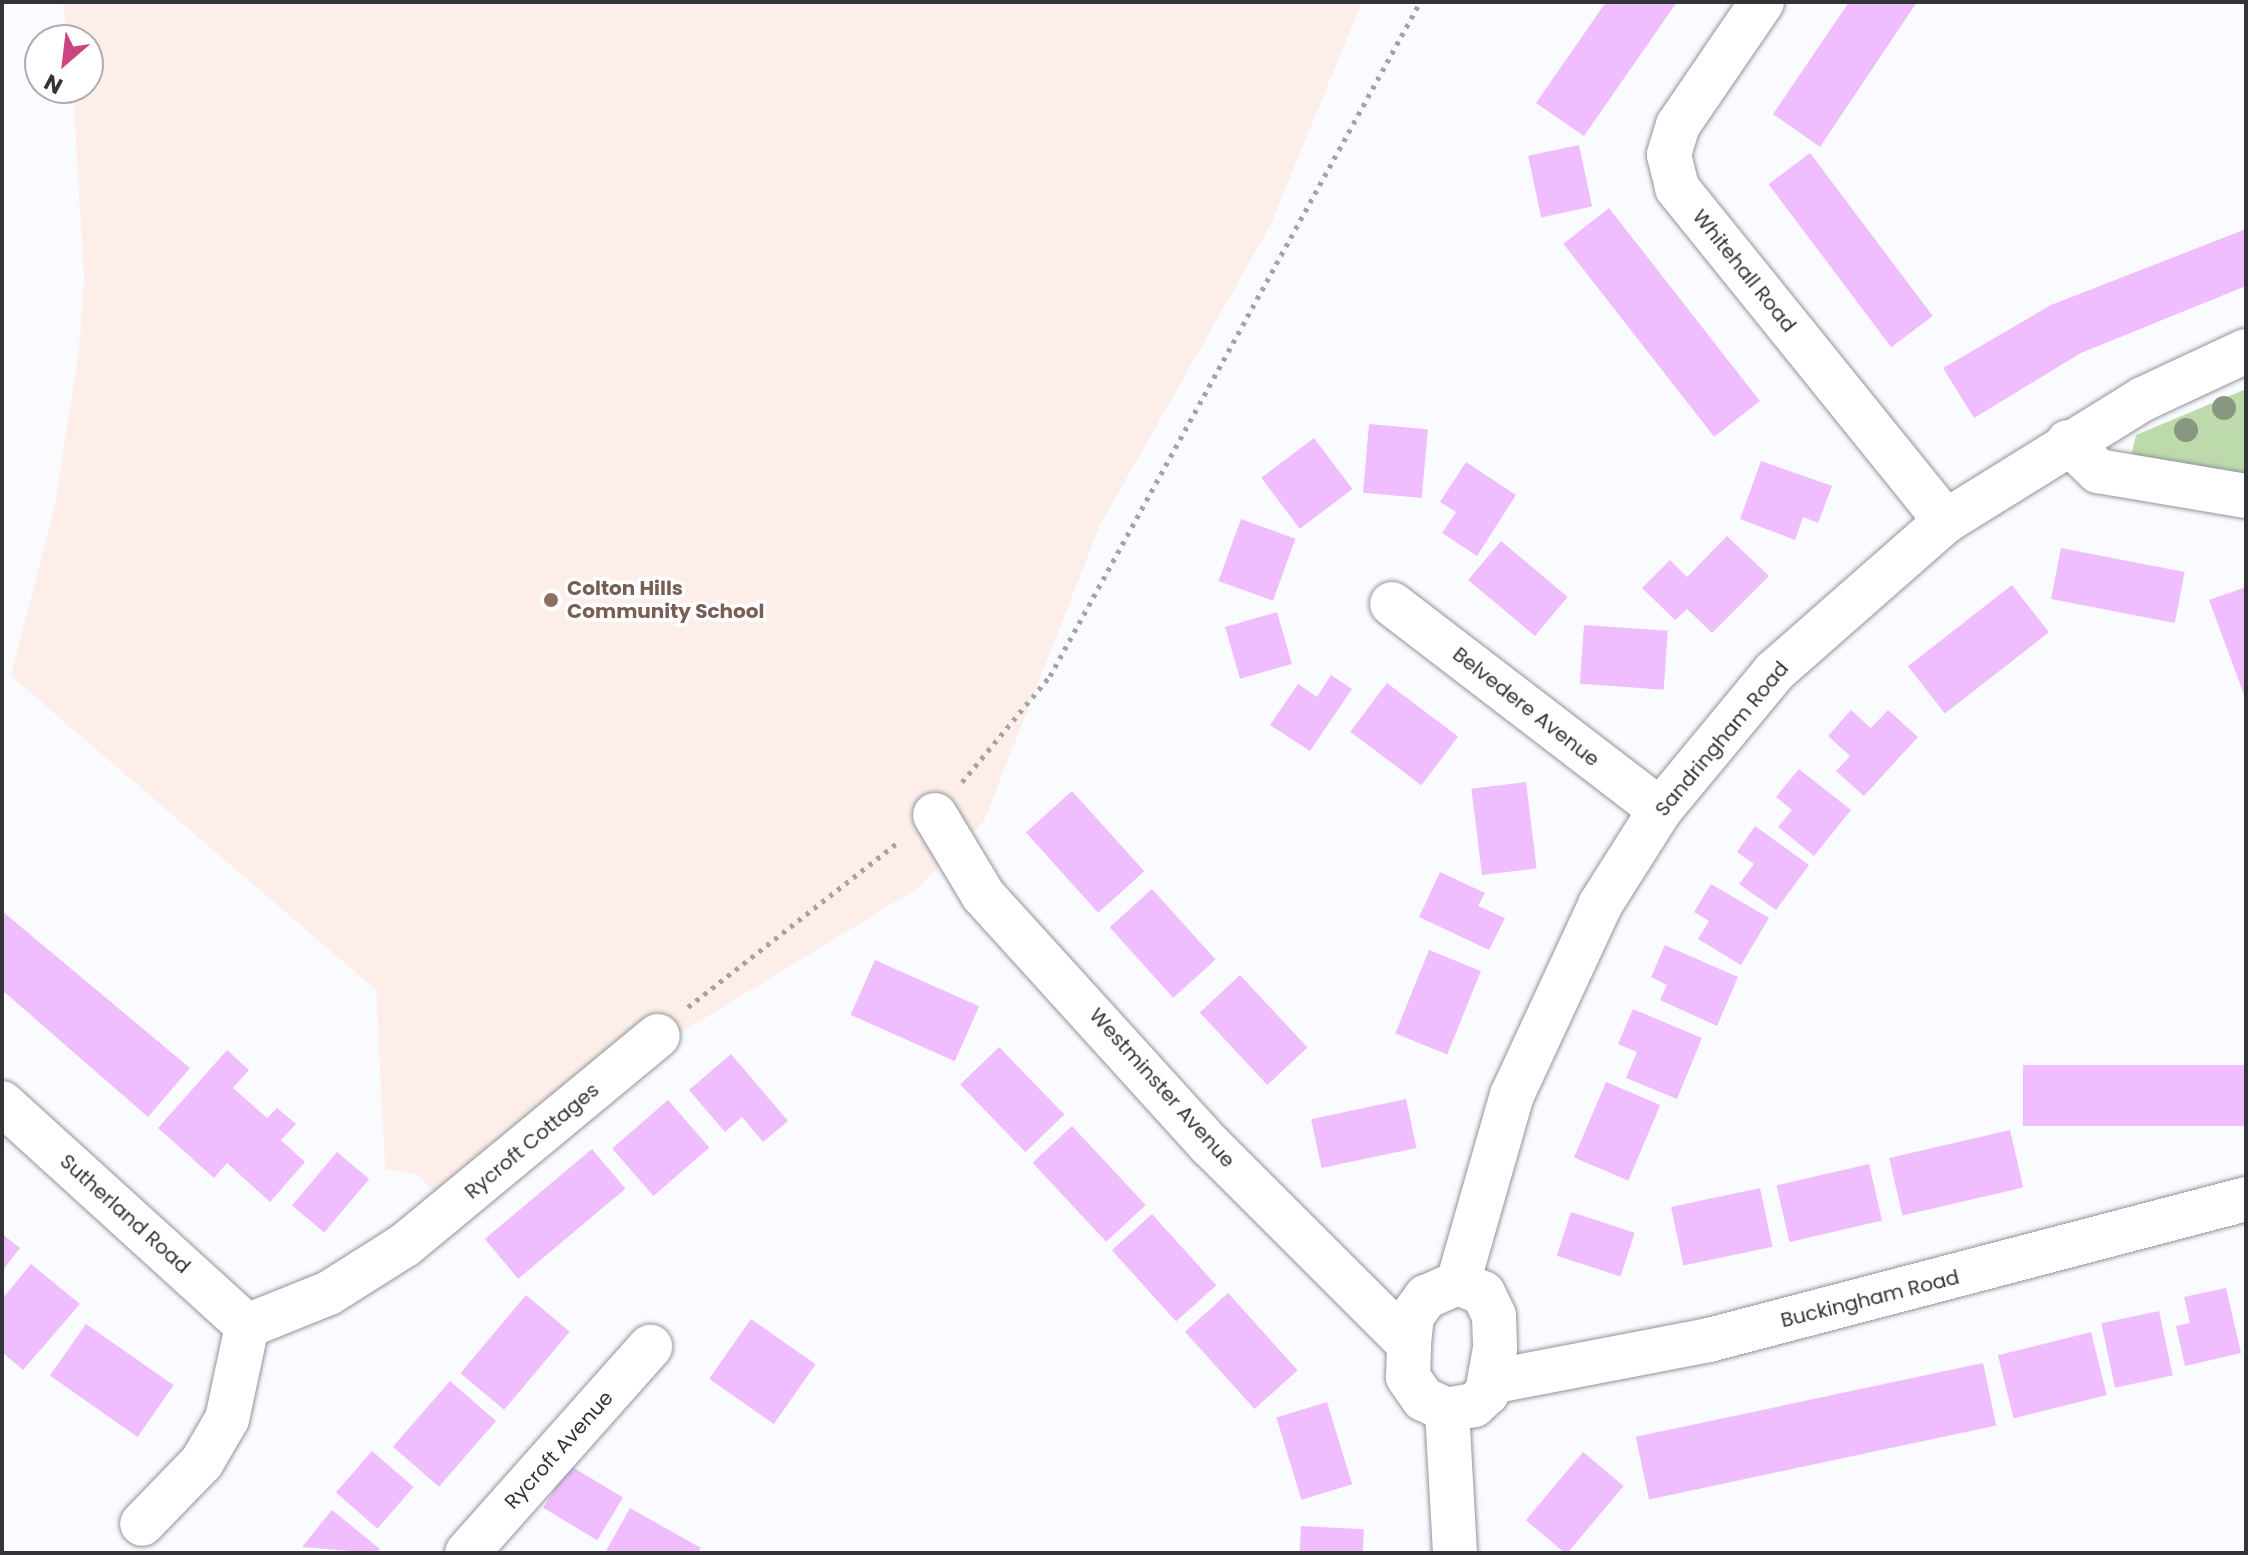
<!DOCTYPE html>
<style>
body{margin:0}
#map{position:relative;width:2248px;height:1555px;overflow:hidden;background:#fafbff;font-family:Poppins,sans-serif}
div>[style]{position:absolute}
.education>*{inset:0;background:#fdeee9}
.green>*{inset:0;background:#bddaac}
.building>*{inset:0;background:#f0bdff;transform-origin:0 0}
.path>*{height:5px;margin-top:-2.5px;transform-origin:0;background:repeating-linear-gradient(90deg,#a3a4a7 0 4px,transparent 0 10px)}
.roads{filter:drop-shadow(0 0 2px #919499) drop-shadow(0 0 2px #919499)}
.minor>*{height:44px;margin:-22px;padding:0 22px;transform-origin:22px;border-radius:22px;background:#fff}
.trees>*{width:24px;height:24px;margin:-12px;border-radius:50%;background:#88977f}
.dots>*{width:22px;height:22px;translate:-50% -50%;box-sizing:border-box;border:4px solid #fff;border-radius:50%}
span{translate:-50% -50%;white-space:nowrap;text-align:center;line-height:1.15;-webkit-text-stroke:7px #fff;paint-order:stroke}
.street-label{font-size:20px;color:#333437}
.education-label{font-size:20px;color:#785e54;font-weight:700}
.left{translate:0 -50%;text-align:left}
.frame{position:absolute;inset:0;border:4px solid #333437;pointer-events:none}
.north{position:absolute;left:24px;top:24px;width:80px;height:80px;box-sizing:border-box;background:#fff;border:2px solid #adaeaf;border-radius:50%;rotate:208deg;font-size:22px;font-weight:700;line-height:32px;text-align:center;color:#333437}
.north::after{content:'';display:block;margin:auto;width:28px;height:36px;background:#cc4582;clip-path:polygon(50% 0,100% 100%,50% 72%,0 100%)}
</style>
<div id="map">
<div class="education">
<div style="clip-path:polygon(63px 2px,1362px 2px,1270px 226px,1100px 525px,984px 821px,918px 888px,649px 1052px,445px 1204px,418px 1175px,385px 1169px,376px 990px,11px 676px,55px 504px,79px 350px,84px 278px,73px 88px,88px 88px,88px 40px,67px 40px)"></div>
</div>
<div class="green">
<div style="clip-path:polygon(2246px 389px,2246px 479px,2131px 456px,2136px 435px)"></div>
</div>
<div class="building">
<div style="clip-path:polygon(1677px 2px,1584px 136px,1536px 103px,1606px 2px)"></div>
<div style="clip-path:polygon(1849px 2px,1917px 2px,1820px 147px,1773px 114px)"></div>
<div style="left:1579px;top:145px;width:63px;height:52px;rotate:78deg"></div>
<div style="left:1810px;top:153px;width:204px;height:52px;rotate:53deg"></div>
<div style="left:1609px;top:208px;width:245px;height:58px;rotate:52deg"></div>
<div style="clip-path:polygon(2246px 229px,2246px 286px,2081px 353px,1974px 418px,1943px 368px,2051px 305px)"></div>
<div style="left:1369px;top:424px;width:59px;height:69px;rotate:5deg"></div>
<div style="left:1314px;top:438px;width:64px;height:66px;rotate:53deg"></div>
<div style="clip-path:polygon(1761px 461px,1832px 486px,1818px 523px,1803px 517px,1795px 540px,1740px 519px)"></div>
<div style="clip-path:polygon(1466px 462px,1516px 495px,1477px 556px,1442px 533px,1456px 512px,1440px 502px)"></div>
<div style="left:1241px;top:519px;width:58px;height:66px;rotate:20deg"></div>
<div style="clip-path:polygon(1727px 536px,1769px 576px,1712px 633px,1687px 609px,1675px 620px,1642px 588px,1670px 560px,1687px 577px)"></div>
<div style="left:1501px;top:541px;width:87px;height:51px;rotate:40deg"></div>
<div style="left:2061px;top:548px;width:126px;height:52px;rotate:11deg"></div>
<div style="left:2012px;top:585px;width:60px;height:132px;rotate:52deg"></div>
<div style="clip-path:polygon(2246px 587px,2246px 700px,2209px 600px)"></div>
<div style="left:1277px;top:612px;width:54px;height:54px;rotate:74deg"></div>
<div style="left:1584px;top:625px;width:84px;height:59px;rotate:4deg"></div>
<div style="clip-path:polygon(1331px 675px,1352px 689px,1310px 751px,1270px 725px,1298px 684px,1317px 697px)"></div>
<div style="left:1387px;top:683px;width:89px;height:61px;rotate:37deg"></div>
<div style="clip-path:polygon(1851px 710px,1871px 728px,1888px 710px,1918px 737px,1864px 796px,1836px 771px,1850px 756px,1828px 736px)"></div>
<div style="clip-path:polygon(1799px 769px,1851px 810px,1814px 856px,1778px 827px,1792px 810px,1776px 797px)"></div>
<div style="left:1526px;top:782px;width:87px;height:55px;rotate:83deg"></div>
<div style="left:1072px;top:791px;width:108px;height:62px;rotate:48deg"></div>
<div style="clip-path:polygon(1755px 826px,1809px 865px,1776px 910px,1739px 884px,1754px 864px,1737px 852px)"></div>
<div style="clip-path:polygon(1440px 872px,1485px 893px,1478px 906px,1505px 918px,1489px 950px,1419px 917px)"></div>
<div style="clip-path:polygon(1711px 884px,1769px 918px,1741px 965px,1698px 939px,1709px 921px,1694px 912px)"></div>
<div style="left:1152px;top:889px;width:95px;height:57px;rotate:48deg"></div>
<div style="clip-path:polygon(2px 911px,190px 1068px,148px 1117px,2px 990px)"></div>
<div style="clip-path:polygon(1665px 945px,1738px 977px,1717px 1026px,1660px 1000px,1667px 985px,1651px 977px)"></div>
<div style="left:1429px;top:950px;width:56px;height:90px;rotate:22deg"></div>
<div style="left:875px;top:960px;width:114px;height:60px;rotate:24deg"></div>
<div style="left:1240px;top:975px;width:99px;height:55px;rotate:47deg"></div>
<div style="clip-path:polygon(1633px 1009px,1702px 1038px,1677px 1099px,1626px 1078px,1637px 1052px,1618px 1044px)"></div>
<div style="left:999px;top:1047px;width:94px;height:54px;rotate:46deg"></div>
<div style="clip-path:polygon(227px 1050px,249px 1070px,233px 1088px,267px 1118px,277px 1108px,296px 1124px,281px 1140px,305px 1162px,270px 1202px,227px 1163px,214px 1178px,158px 1128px)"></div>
<div style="clip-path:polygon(731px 1054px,788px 1121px,763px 1142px,742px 1117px,725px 1132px,689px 1090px)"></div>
<div style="left:2246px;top:1065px;width:61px;height:223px;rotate:90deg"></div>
<div style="left:1606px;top:1082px;width:59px;height:82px;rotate:23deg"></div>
<div style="left:1406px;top:1099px;width:50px;height:97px;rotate:78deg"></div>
<div style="left:668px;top:1100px;width:63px;height:74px;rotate:49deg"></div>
<div style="left:1072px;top:1126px;width:108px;height:54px;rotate:47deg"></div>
<div style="left:2010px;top:1130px;width:59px;height:124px;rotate:77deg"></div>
<div style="left:592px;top:1149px;width:52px;height:140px;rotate:50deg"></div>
<div style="left:337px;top:1152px;width:42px;height:70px;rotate:40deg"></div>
<div style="left:1869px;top:1164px;width:58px;height:95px;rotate:77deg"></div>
<div style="left:1760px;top:1188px;width:60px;height:91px;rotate:78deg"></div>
<div style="left:1571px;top:1212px;width:67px;height:46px;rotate:18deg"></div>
<div style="left:1152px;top:1214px;width:96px;height:54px;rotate:48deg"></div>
<div style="clip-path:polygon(2px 1234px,20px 1248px,2px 1271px)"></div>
<div style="clip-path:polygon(31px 1264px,80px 1304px,23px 1370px,2px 1352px,2px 1299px)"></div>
<div style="clip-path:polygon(2226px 1288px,2241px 1353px,2185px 1366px,2176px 1326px,2190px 1323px,2184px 1297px)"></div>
<div style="left:1228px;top:1293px;width:104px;height:58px;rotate:48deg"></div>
<div style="left:526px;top:1295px;width:57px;height:102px;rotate:40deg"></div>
<div style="left:2159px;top:1311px;width:66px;height:59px;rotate:78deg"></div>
<div style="left:751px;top:1319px;width:79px;height:73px;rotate:35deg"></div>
<div style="left:86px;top:1324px;width:107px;height:63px;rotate:35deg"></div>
<div style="left:2091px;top:1332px;width:65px;height:96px;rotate:76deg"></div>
<div style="left:1983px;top:1363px;width:64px;height:355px;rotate:78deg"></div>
<div style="left:450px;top:1381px;width:61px;height:87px;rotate:41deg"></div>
<div style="left:1327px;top:1402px;width:86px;height:53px;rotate:73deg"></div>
<div style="left:372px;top:1451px;width:55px;height:55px;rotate:41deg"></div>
<div style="left:1583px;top:1452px;width:53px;height:89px;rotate:40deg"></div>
<div style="left:569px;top:1465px;width:63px;height:50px;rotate:31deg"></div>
<div style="clip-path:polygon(630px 1508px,701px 1548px,698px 1553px,606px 1551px)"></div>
<div style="clip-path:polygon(332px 1510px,380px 1549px,376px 1553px,302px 1547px)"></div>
<div style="left:1301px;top:1526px;width:63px;height:27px;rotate:3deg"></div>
</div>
<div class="path">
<div style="left:962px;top:782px;width:138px;rotate:-50.3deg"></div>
<div style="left:1050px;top:676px;width:769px;rotate:-61.23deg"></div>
<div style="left:688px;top:1007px;width:269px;rotate:-38.1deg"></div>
</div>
<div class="roads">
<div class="minor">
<div style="left:1762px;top:2px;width:149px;rotate:124.3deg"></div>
<div style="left:1678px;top:125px;width:31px;rotate:107deg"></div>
<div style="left:1669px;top:155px;width:34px;rotate:76deg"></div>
<div style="left:1677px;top:188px;width:428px;rotate:51.1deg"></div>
<div style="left:2068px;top:442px;width:42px;rotate:44deg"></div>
<div style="left:2098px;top:471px;width:150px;rotate:9.6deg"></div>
<div style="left:1392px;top:604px;width:338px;rotate:37.5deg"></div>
<div style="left:935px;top:815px;width:93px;rotate:59deg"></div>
<div style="left:983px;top:895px;width:338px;rotate:47.8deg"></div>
<div style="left:1210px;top:1145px;width:281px;rotate:45deg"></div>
<div style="left:2px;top:1103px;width:331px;rotate:42.3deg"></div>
<div style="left:247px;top:1326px;width:95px;rotate:102.1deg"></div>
<div style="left:227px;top:1419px;width:50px;rotate:120.2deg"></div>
<div style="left:202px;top:1462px;width:86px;rotate:134.1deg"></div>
<div style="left:1458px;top:1283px;width:196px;rotate:-74deg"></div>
<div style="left:1512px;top:1095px;width:209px;rotate:-65.1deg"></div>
<div style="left:1600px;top:905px;width:112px;rotate:-57.7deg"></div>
<div style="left:1660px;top:810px;width:179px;rotate:-50.4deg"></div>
<div style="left:1774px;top:672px;width:229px;rotate:-41.3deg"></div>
<div style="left:1946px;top:521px;width:232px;rotate:-31.8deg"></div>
<div style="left:2143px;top:399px;width:114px;rotate:-25deg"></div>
<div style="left:1458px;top:1283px;width:27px;rotate:22deg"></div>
<div style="left:1483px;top:1293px;width:25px;rotate:64deg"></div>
<div style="left:1494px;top:1316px;width:32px;rotate:88deg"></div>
<div style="left:1495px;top:1348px;width:46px;rotate:100.1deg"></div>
<div style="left:1487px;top:1393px;width:18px;rotate:137deg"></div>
<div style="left:1474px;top:1405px;width:27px;rotate:170deg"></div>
<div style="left:1447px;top:1410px;width:26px;rotate:-155deg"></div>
<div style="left:1423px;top:1399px;width:27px;rotate:-124deg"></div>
<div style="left:1408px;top:1377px;width:33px;rotate:-88deg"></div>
<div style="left:1409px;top:1344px;width:28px;rotate:-84deg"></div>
<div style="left:1412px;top:1316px;width:24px;rotate:-54deg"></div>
<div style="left:1426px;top:1297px;width:35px;rotate:-24deg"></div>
<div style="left:247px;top:1326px;width:88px;rotate:-21.9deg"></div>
<div style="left:329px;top:1293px;width:90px;rotate:-32.3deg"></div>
<div style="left:405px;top:1245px;width:328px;rotate:-39.6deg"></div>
<div style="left:1491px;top:1382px;width:222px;rotate:-10.9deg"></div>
<div style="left:1709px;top:1340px;width:555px;rotate:-14.71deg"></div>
<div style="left:1447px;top:1410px;width:143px;rotate:86.8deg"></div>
<div style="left:467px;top:1553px;width:276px;rotate:-48.4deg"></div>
</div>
</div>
<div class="trees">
<div style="left:2224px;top:408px"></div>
<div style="left:2186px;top:430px"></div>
</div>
<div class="dots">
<div style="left:551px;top:600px;background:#8d6e63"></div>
</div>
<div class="street-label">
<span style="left:1744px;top:271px;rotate:51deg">Whitehall Road</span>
<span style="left:1526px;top:707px;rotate:38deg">Belvedere Avenue</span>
<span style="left:1722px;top:739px;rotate:-50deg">Sandringham Road</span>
<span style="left:1162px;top:1088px;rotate:48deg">Westminster Avenue</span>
<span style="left:532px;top:1141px;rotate:-40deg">Rycroft Cottages</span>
<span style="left:125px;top:1214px;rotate:42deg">Sutherland Road</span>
<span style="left:1870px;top:1299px;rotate:-14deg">Buckingham Road</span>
<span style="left:559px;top:1450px;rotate:-48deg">Rycroft Avenue</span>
</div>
<div class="education-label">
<span class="left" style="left:567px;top:600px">Colton Hills<br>Community School</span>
</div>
<div class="frame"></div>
<div class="north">N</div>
</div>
